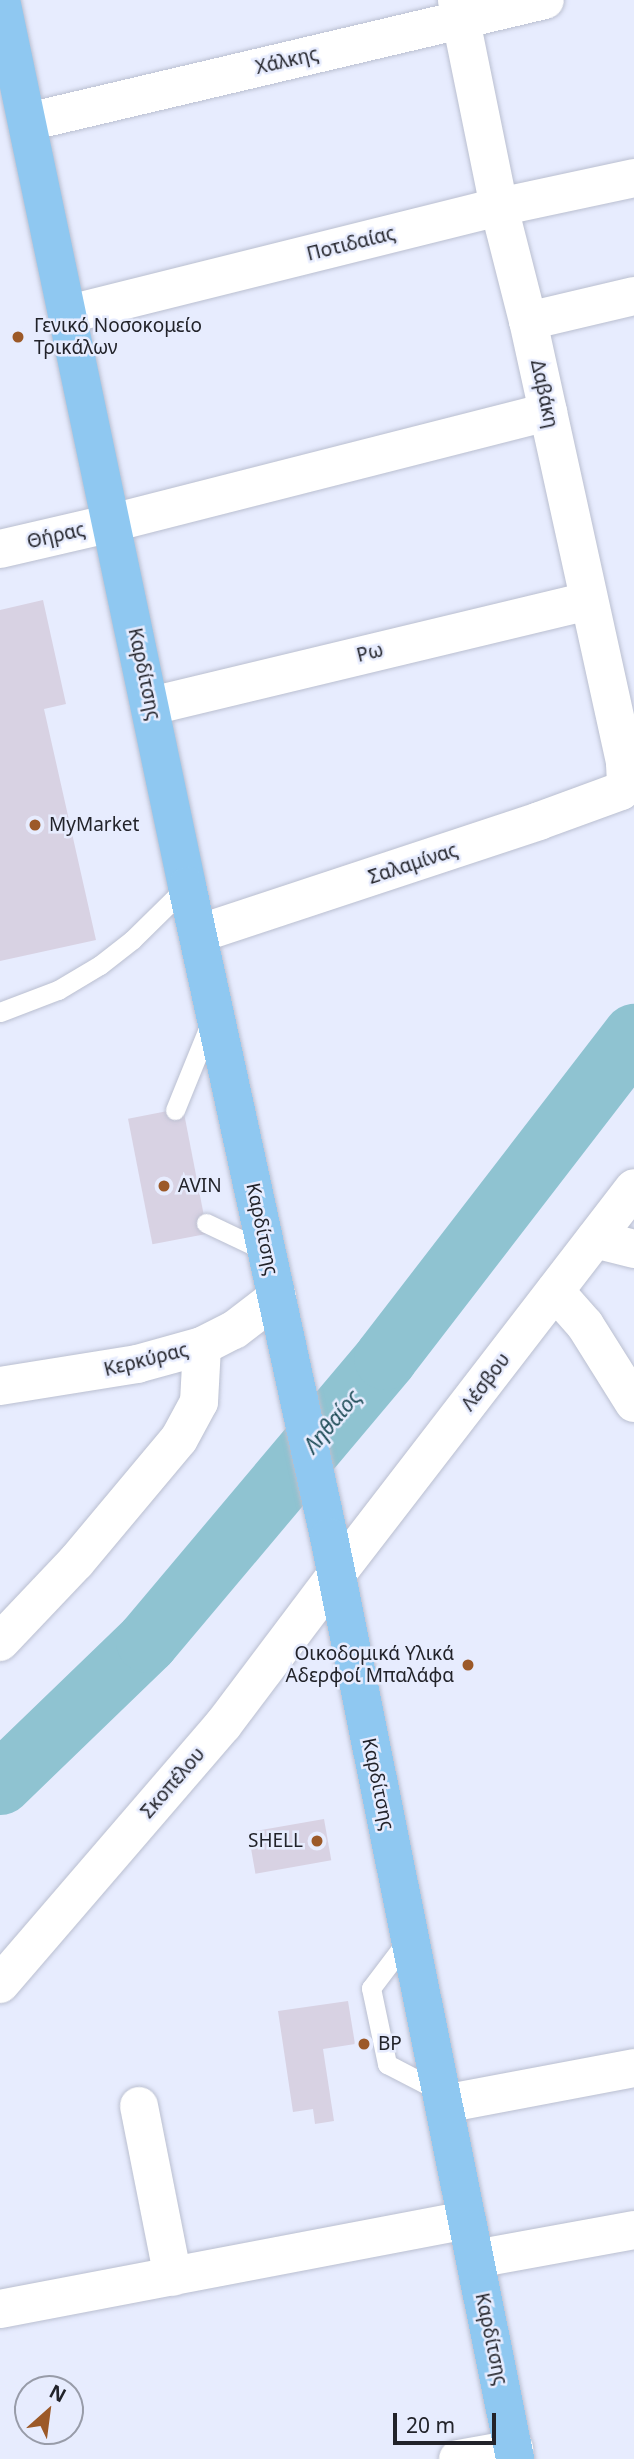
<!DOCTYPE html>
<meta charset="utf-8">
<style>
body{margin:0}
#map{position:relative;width:634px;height:2459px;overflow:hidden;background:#e7ecfe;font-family:"Noto Sans",sans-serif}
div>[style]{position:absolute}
.river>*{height:63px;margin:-31.5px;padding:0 31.5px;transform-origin:31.5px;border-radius:31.5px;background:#8fc3d1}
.building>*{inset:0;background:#d8d2e3;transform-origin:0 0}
.roads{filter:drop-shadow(0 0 2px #babfd0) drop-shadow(0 0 2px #babfd0)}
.service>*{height:19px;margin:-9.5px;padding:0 9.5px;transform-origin:9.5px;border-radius:9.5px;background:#fff}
.minor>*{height:38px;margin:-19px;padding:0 19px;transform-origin:19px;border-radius:19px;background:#fff}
.tertiary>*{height:38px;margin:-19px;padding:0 19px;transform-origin:19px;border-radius:19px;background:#fff}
.secondary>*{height:38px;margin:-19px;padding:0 19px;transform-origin:19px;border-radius:19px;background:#fff}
.primary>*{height:38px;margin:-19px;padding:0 19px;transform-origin:19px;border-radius:19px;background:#8fc8f1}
.dots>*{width:19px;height:19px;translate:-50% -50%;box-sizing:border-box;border:4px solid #e7ecfe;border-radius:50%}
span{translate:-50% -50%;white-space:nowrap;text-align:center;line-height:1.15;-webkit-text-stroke:5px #e7ecfe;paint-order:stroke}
.street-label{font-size:19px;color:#22232a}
.poi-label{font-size:19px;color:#22232a}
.left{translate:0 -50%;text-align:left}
.right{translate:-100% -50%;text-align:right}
.water-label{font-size:21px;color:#1d4b56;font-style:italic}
.north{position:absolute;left:14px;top:2375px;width:70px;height:70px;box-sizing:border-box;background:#e7ecfe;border:2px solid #989ca9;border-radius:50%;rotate:28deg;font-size:19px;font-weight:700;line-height:28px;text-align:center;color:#22232a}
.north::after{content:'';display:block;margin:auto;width:24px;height:32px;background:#9c5928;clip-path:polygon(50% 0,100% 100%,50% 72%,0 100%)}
.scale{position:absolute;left:393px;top:2413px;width:103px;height:32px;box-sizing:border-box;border:4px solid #22232a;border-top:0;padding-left:9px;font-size:21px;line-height:24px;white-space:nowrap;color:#22232a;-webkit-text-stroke:5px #e7ecfe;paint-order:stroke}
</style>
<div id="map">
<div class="river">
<div style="left:0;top:1783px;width:204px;rotate:-44deg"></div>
<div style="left:147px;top:1641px;width:370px;rotate:-49.9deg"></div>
<div style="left:385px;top:1358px;width:408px;rotate:-52.4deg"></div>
</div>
<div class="building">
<div style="clip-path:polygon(43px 600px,66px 704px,44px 709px,96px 940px,0 961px,0 610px)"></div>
<div style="left:183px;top:1108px;width:128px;height:56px;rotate:79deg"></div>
<div style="left:324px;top:1819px;width:42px;height:77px;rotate:80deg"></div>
<div style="clip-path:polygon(348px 2001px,355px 2044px,323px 2049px,334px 2121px,315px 2124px,313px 2109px,293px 2112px,278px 2011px)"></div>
</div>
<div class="roads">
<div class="service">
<div style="left:0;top:1012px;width:62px;rotate:-20.8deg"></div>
<div style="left:58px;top:990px;width:49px;rotate:-30.8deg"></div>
<div style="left:100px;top:965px;width:41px;rotate:-38deg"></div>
<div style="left:132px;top:940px;width:77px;rotate:-44.5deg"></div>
<div style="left:175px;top:1110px;width:98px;rotate:-67.9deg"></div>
<div style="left:206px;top:1223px;width:68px;rotate:25.4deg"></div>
<div style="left:409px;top:1938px;width:63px;rotate:127.2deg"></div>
<div style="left:371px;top:1988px;width:78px;rotate:78.1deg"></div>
<div style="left:387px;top:2064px;width:61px;rotate:27.4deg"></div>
</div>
<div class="minor">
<div style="left:28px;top:122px;width:531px;rotate:-13.28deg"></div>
<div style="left:69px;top:314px;width:443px;rotate:-14deg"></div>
<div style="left:499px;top:207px;width:138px;rotate:-12.1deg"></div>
<div style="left:528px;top:321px;width:109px;rotate:-13.3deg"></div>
<div style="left:112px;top:523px;width:450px;rotate:-14.3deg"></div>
<div style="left:151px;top:706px;width:450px;rotate:-13.5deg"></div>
<div style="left:198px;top:934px;width:359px;rotate:-18.3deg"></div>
<div style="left:539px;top:821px;width:87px;rotate:-20.1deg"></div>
<div style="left:621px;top:791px;width:9px;rotate:-58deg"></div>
<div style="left:626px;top:783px;width:21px;rotate:-93deg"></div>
<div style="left:625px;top:762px;width:452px;rotate:-102.4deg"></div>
<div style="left:528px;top:321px;width:118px;rotate:-104.3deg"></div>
<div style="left:499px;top:207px;width:211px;rotate:-101.5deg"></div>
<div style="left:595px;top:1239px;width:40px;rotate:14.4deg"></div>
<div style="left:555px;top:1291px;width:45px;rotate:48.6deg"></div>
<div style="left:585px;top:1325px;width:92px;rotate:57.9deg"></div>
<div style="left:336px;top:1575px;width:488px;rotate:-52.4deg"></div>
<div style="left:0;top:1642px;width:110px;rotate:-46.5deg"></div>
<div style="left:76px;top:1562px;width:160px;rotate:-50.1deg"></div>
<div style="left:179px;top:1439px;width:42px;rotate:-61.6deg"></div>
<div style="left:199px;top:1402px;width:56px;rotate:-86.9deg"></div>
<div style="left:444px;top:2104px;width:193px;rotate:-10.7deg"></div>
<div style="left:139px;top:2106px;width:174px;rotate:78.8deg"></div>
<div style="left:475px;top:2259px;width:162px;rotate:-10.3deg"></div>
<div style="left:0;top:2309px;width:475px;rotate:-10.8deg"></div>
<div style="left:458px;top:2459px;width:57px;rotate:-10.1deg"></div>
</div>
<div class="tertiary">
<div style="left:0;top:549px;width:115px;rotate:-13.1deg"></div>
<div style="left:0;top:1386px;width:139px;rotate:-9.1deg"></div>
<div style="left:137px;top:1364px;width:67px;rotate:-15.5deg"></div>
<div style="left:202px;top:1346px;width:36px;rotate:-27deg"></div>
<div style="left:234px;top:1330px;width:54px;rotate:-37.5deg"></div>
</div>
<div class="secondary">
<div style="left:0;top:1984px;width:342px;rotate:-49.3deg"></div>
<div style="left:223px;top:1725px;width:188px;rotate:-53deg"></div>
</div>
<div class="primary">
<div style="left:1px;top:0;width:905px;rotate:78.14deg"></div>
<div style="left:187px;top:886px;width:666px;rotate:77.7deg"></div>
<div style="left:329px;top:1537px;width:941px;rotate:78.59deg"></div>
</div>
</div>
<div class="dots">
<div style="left:18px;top:337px;background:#9c5928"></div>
<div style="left:35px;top:825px;background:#9c5928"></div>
<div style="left:164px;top:1186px;background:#9c5928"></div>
<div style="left:468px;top:1665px;background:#9c5928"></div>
<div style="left:317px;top:1841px;background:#9c5928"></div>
<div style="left:364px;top:2044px;background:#9c5928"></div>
</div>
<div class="street-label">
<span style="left:287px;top:61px;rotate:-13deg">Χάλκης</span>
<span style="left:351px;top:244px;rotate:-14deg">Ποτιδαίας</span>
<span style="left:544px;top:394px;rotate:78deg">Δαβάκη</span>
<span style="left:56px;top:536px;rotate:-13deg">Θήρας</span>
<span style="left:370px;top:653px;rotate:-14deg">Ρω</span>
<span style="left:144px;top:674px;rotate:78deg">Καρδίτσης</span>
<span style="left:413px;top:864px;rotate:-18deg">Σαλαμίνας</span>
<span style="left:262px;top:1229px;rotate:78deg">Καρδίτσης</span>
<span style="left:146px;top:1360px;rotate:-14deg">Κερκύρας</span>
<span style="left:486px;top:1382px;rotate:-53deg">Λέσβου</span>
<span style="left:173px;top:1783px;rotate:-49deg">Σκοπέλου</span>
<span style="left:378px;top:1784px;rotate:78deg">Καρδίτσης</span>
<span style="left:491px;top:2339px;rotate:78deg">Καρδίτσης</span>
</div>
<div class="poi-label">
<span class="left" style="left:34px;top:337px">Γενικό Νοσοκομείο<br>Τρικάλων</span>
<span class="left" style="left:49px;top:825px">MyMarket</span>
<span class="left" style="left:178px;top:1186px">AVIN</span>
<span class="right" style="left:454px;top:1665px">Οικοδομικά Υλικά<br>Αδερφοί Μπαλάφα</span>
<span class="right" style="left:303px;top:1841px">SHELL</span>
<span class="left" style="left:378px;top:2044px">BP</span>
</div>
<div class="water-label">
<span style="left:332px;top:1421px;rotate:-50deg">Ληθαίος</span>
</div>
<div class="north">N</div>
<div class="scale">20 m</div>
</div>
